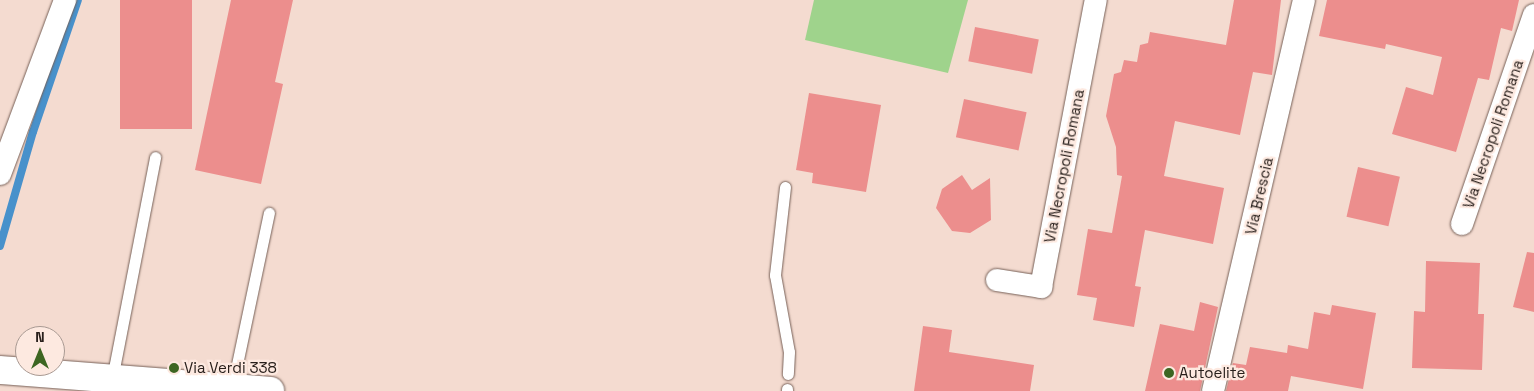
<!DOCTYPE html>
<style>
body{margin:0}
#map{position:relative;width:1534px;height:391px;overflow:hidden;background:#f4dbd0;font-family:"Space Grotesk",sans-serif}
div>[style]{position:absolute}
.green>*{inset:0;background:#9fd38c}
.stream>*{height:8px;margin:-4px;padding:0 4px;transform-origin:4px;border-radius:4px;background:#4891cb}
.building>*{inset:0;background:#ec8e8d;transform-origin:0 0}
.roads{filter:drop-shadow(0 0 1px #766057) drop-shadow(0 0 1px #766057)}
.service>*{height:11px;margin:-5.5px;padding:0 5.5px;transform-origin:5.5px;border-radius:5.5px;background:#fff}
.minor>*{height:22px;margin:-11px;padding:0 11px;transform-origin:11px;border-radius:11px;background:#fff}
.secondary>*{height:28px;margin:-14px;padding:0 14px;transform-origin:14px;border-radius:14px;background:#fff}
.dots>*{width:14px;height:14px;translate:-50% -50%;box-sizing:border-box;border:2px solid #fde9e0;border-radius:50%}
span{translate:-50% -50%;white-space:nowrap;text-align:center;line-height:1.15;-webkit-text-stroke:4.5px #fde9e0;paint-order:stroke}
.street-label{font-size:15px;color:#29201c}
.poi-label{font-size:15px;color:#29201c}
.left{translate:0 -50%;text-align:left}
.north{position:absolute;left:15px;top:326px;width:50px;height:50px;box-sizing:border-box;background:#fde9e0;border:1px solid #a89992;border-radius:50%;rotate:0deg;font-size:14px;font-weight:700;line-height:20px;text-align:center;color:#29201c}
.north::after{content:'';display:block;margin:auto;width:18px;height:22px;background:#3d6622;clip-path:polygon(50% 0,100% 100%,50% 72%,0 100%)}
</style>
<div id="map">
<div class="green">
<div style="clip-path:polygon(814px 0,968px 0,948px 73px,805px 40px)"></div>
</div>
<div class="stream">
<div style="left:0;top:246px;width:119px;rotate:-73.9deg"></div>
<div style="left:33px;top:132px;width:139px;rotate:-71.2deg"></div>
</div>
<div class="building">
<div style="left:120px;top:0;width:72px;height:129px"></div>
<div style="clip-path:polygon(231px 0,293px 0,275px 82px,283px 84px,261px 184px,195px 170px)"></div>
<div style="clip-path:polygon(1234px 0,1281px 0,1272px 75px,1253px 72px,1240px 135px,1175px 121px,1164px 176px,1224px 188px,1213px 244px,1145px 230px,1135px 286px,1141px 287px,1134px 327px,1093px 320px,1097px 298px,1077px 295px,1088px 229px,1112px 233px,1122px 176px,1117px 175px,1116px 147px,1106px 116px,1114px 74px,1121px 72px,1124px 60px,1137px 62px,1140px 45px,1148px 43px,1150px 32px,1226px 45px)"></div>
<div style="clip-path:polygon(1327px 0,1519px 0,1512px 31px,1501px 28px,1489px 80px,1478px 78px,1456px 152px,1392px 134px,1406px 87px,1433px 95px,1442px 57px,1386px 44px,1385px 49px,1319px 36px)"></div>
<div style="left:975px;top:27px;width:65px;height:35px;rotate:11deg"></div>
<div style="clip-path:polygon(809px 93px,881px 105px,866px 192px,812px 183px,813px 173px,796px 170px)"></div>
<div style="left:964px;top:99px;width:64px;height:39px;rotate:12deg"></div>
<div style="left:1358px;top:167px;width:43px;height:51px;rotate:13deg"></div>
<div style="clip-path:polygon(962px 175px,972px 190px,990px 178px,991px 220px,970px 233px,952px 231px,936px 208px,942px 189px)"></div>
<div style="clip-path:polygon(1527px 252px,1534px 253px,1534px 312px,1513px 307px)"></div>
<div style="clip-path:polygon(1426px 261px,1480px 263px,1478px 314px,1484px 314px,1482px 370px,1412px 368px,1414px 311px,1425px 312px)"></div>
<div style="clip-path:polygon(1200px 302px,1218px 307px,1200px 391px,1145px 391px,1160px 324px,1194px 331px)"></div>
<div style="clip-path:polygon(1332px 305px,1376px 313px,1363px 389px,1291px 376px,1288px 391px,1226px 391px,1233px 363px,1246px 365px,1250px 347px,1287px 353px,1288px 345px,1308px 349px,1314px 312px,1330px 315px)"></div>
<div style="clip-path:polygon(923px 326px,952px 330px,949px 352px,1034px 365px,1030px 391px,914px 391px)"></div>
</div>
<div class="roads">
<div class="service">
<div style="left:785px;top:187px;width:89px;rotate:96.5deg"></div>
<div style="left:775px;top:275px;width:78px;rotate:79.7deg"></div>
<div style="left:789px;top:352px;width:22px;rotate:93deg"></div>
<div style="left:112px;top:379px;width:226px;rotate:-79deg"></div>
<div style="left:232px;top:388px;width:179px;rotate:-78.1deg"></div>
<div style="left:787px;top:391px;width:2px;rotate:-90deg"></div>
</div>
<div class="minor">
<div style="left:0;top:174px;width:186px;rotate:-69.5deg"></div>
<div style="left:1462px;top:224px;width:221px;rotate:-71deg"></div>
<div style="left:997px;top:280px;width:45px;rotate:9deg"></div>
<div style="left:1041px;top:287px;width:292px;rotate:-79.2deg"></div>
<div style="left:1213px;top:391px;width:401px;rotate:-76.9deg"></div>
</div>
<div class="secondary">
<div style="left:0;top:370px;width:271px;rotate:4.4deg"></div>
</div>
</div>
<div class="dots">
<div style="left:174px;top:368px;background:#3d6622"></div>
<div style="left:1169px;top:373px;background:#3d6622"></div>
</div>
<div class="street-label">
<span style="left:1493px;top:134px;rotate:-71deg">Via Necropoli Romana</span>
<span style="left:1064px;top:166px;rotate:-79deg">Via Necropoli Romana</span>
<span style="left:1259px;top:196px;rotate:-77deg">Via Brescia</span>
</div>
<div class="poi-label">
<span class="left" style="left:184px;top:368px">Via Verdi 338</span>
<span class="left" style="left:1179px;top:373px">Autoelite</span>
</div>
<div class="north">N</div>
</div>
